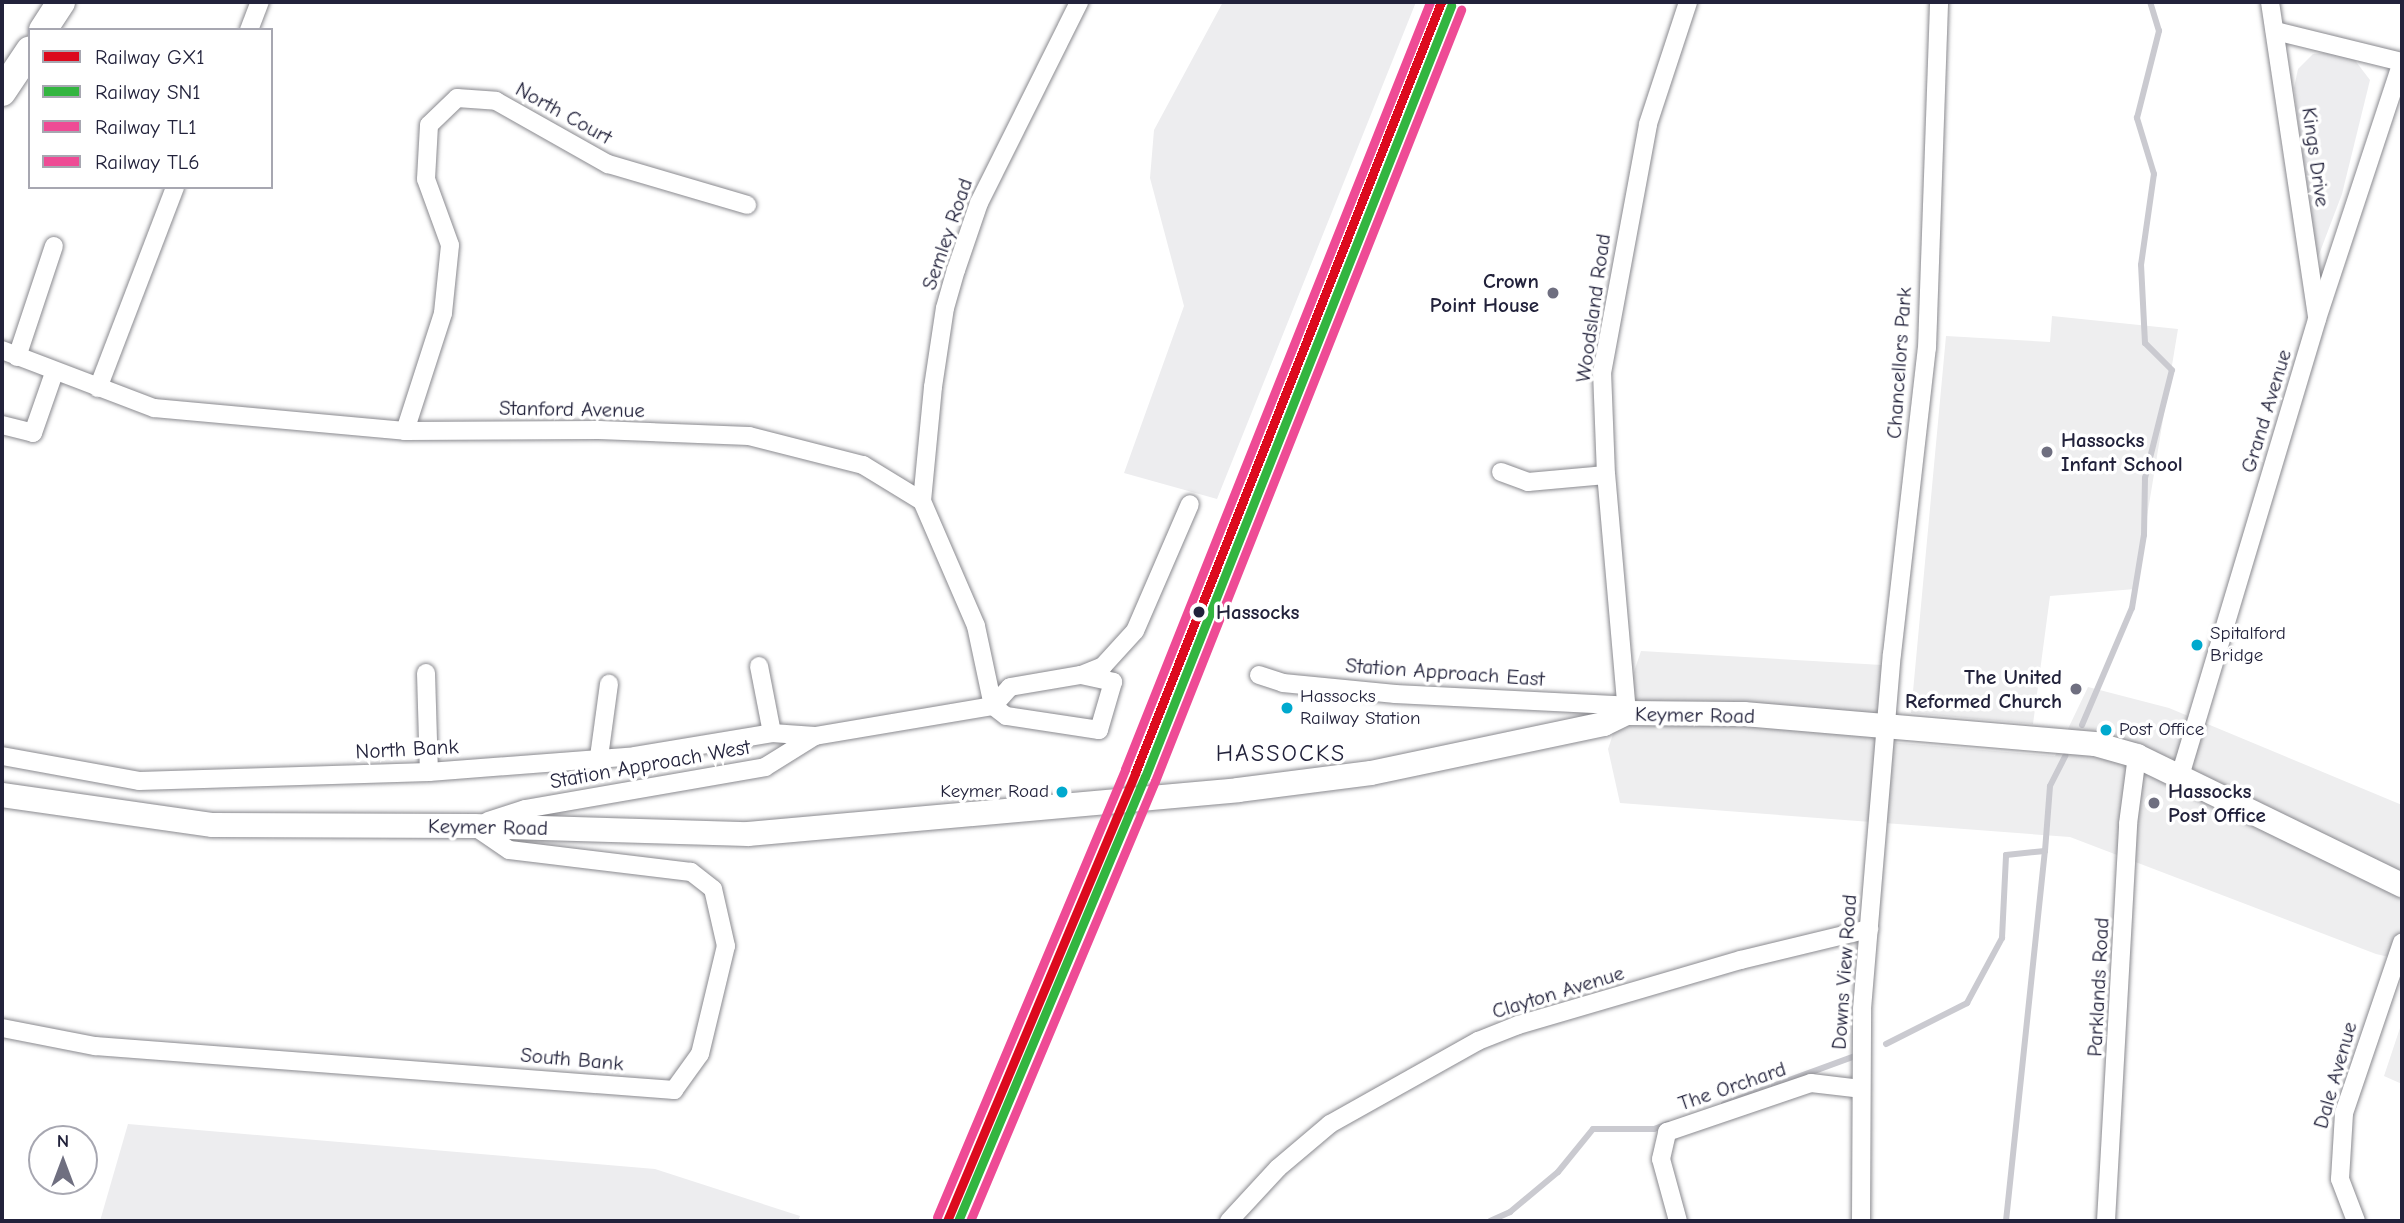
<!DOCTYPE html>
<style>
body{margin:0}
#map{position:relative;width:2404px;height:1223px;overflow:hidden;background:#fff;font-family:"Comic Neue",sans-serif}
div>[style]{position:absolute}
.built>*{inset:0;background:#eeeeef}
.green>*{inset:0;background:#ededef}
.stream>*{height:6px;margin:-3px;padding:0 3px;transform-origin:3px;border-radius:3px;background:#cacad0}
.roads{filter:drop-shadow(0 0 2px #8a8a8f) drop-shadow(0 0 2px #8a8a8f)}
.minor>*{height:18px;margin:-9px;padding:0 9px;transform-origin:9px;border-radius:9px;background:#fff}
.secondary>*{height:24px;margin:-12px;padding:0 12px;transform-origin:12px;border-radius:12px;background:#fff}
.primary>*{height:28px;margin:-14px;padding:0 14px;transform-origin:14px;border-radius:14px;background:#fff}
.rail-1>*{height:9px;margin:-4.5px;padding:0 4.5px;transform-origin:4.5px;border-radius:4.5px;background:#dc0a1e}
.rail-2>*{height:9px;margin:-4.5px;padding:0 4.5px;transform-origin:4.5px;border-radius:4.5px;background:#33b540}
.rail-3>*{height:9px;margin:-4.5px;padding:0 4.5px;transform-origin:4.5px;border-radius:4.5px;background:#ee4b95}
.rail-4>*{height:9px;margin:-4.5px;padding:0 4.5px;transform-origin:4.5px;border-radius:4.5px;background:#ee4b95}
.dots>*{width:19px;height:19px;translate:-50% -50%;box-sizing:border-box;border:4px solid #fff;border-radius:50%}
span{translate:-50% -50%;white-space:nowrap;text-align:center;line-height:1.15;-webkit-text-stroke:7px #fff;paint-order:stroke}
.bus-label{font-size:19px;color:#22223b}
.left{translate:0 -50%;text-align:left}
.right{translate:-100% -50%;text-align:right}
.street-label{font-size:21px;color:#22223b}
.poi-label{font-size:21px;color:#22223b;font-weight:700}
.stop-label{font-size:21px;color:#22223b;font-weight:700}
.quarter-label{font-size:24px;color:#22223b;letter-spacing:2px}
.frame{position:absolute;inset:0;border:4px solid #22223b;pointer-events:none}
.legend{position:absolute;left:28px;top:28px;width:245px;height:161px;box-sizing:border-box;background:#fff;border:2px solid #a7a7b1;margin:0;padding:9px 12px;list-style:none;font-size:21px;color:#22223b}
.legend li{display:flex;align-items:center;gap:14px;height:35px}
.legend b{width:35px;border:2px solid #a7a7b1}
.north{position:absolute;left:28px;top:1125px;width:70px;height:70px;box-sizing:border-box;background:#fff;border:2px solid #a7a7b1;border-radius:50%;rotate:0deg;font-size:19px;font-weight:700;line-height:28px;text-align:center;color:#22223b}
.north::after{content:'';display:block;margin:auto;width:24px;height:32px;background:#6f6f80;clip-path:polygon(50% 0,100% 100%,50% 72%,0 100%)}
</style>
<div id="map">
<div class="built">
<div style="clip-path:polygon(2052px 316px,2178px 329px,2135px 589px,2050px 596px,2033px 724px,1911px 713px,1946px 336px,2050px 342px)"></div>
<div style="clip-path:polygon(1641px 651px,1882px 665px,1877px 741px,2055px 756px,2088px 687px,2169px 708px,2402px 805px,2402px 960px,2376px 954px,2070px 837px,1620px 803px,1608px 749px)"></div>
<div style="clip-path:polygon(2402px 1022px,2402px 1084px,2384px 1076px)"></div>
</div>
<div class="green">
<div style="clip-path:polygon(1223px 2px,1416px 2px,1217px 499px,1124px 473px,1184px 306px,1150px 178px,1154px 130px)"></div>
<div style="clip-path:polygon(2330px 52px,2354px 59px,2370px 80px,2342px 194px,2315px 265px,2294px 88px,2298px 69px,2313px 54px)"></div>
<div style="clip-path:polygon(128px 1124px,655px 1169px,800px 1216px,798px 1221px,100px 1221px)"></div>
</div>
<div class="stream">
<div style="left:2082px;top:725px;width:127px;rotate:-66.9deg"></div>
<div style="left:2132px;top:608px;width:74px;rotate:-80.7deg"></div>
<div style="left:2144px;top:535px;width:57px;rotate:-89deg"></div>
<div style="left:2145px;top:478px;width:111px;rotate:-76deg"></div>
<div style="left:2172px;top:370px;width:38px;rotate:-135deg"></div>
<div style="left:2145px;top:343px;width:78px;rotate:-92.9deg"></div>
<div style="left:2141px;top:265px;width:92px;rotate:-81.9deg"></div>
<div style="left:2154px;top:174px;width:59px;rotate:-106.9deg"></div>
<div style="left:2137px;top:118px;width:90px;rotate:-75.8deg"></div>
<div style="left:2159px;top:31px;width:30px;rotate:-107deg"></div>
<div style="left:1886px;top:1044px;width:91px;rotate:-26.8deg"></div>
<div style="left:1967px;top:1003px;width:74px;rotate:-61.7deg"></div>
<div style="left:2002px;top:938px;width:83px;rotate:-87.2deg"></div>
<div style="left:2006px;top:855px;width:39px;rotate:-6deg"></div>
<div style="left:2045px;top:851px;width:65px;rotate:-85.6deg"></div>
<div style="left:2050px;top:786px;width:34px;rotate:-63deg"></div>
<div style="left:1724px;top:1104px;width:140px;rotate:-20.1deg"></div>
<div style="left:1490px;top:1221px;width:22px;rotate:-24deg"></div>
<div style="left:1510px;top:1212px;width:62px;rotate:-39.8deg"></div>
<div style="left:1558px;top:1172px;width:55px;rotate:-50.9deg"></div>
<div style="left:1593px;top:1129px;width:61px"></div>
<div style="left:1654px;top:1129px;width:15px;rotate:-20deg"></div>
<div style="left:2006px;top:1221px;width:372px;rotate:-84deg"></div>
</div>
<div class="roads">
<div class="minor">
<div style="left:2270px;top:2px;width:317px;rotate:81.5deg"></div>
<div style="left:249px;top:30px;width:30px;rotate:-69deg"></div>
<div style="left:2275px;top:31px;width:131px;rotate:13.7deg"></div>
<div style="left:2px;top:350px;width:163px;rotate:20.9deg"></div>
<div style="left:154px;top:408px;width:252px;rotate:5.2deg"></div>
<div style="left:405px;top:431px;width:194px;rotate:-0.3deg"></div>
<div style="left:599px;top:430px;width:150px;rotate:2.3deg"></div>
<div style="left:749px;top:436px;width:118px;rotate:14.3deg"></div>
<div style="left:863px;top:465px;width:69px;rotate:31.4deg"></div>
<div style="left:922px;top:501px;width:136px;rotate:66.6deg"></div>
<div style="left:976px;top:626px;width:82px;rotate:78deg"></div>
<div style="left:17px;top:357px;width:117px;rotate:-71.6deg"></div>
<div style="left:98px;top:388px;width:215px;rotate:-69deg"></div>
<div style="left:2px;top:425px;width:32px;rotate:14deg"></div>
<div style="left:33px;top:433px;width:64px;rotate:-70.7deg"></div>
<div style="left:405px;top:431px;width:124px;rotate:-72.1deg"></div>
<div style="left:443px;top:313px;width:68px;rotate:-84.1deg"></div>
<div style="left:450px;top:245px;width:70px;rotate:-110deg"></div>
<div style="left:426px;top:179px;width:54px;rotate:-86.8deg"></div>
<div style="left:429px;top:125px;width:39px;rotate:-44deg"></div>
<div style="left:457px;top:98px;width:39px;rotate:4deg"></div>
<div style="left:496px;top:101px;width:129px;rotate:29.4deg"></div>
<div style="left:608px;top:164px;width:145px;rotate:16.4deg"></div>
<div style="left:1501px;top:472px;width:29px;rotate:20deg"></div>
<div style="left:1528px;top:482px;width:78px;rotate:-5.1deg"></div>
<div style="left:922px;top:501px;width:115px;rotate:-84.5deg"></div>
<div style="left:933px;top:387px;width:80px;rotate:-81.4deg"></div>
<div style="left:945px;top:308px;width:40px;rotate:-74deg"></div>
<div style="left:956px;top:270px;width:71px;rotate:-71.1deg"></div>
<div style="left:979px;top:203px;width:225px;rotate:-63.5deg"></div>
<div style="left:759px;top:666px;width:68px;rotate:79deg"></div>
<div style="left:426px;top:673px;width:99px;rotate:88.3deg"></div>
<div style="left:1081px;top:675px;width:24px;rotate:-22deg"></div>
<div style="left:1103px;top:666px;width:47px;rotate:-47.6deg"></div>
<div style="left:1135px;top:631px;width:138px;rotate:-66.6deg"></div>
<div style="left:1259px;top:675px;width:25px;rotate:18deg"></div>
<div style="left:1283px;top:683px;width:113px;rotate:5.6deg"></div>
<div style="left:1395px;top:694px;width:219px;rotate:2.9deg"></div>
<div style="left:1614px;top:705px;width:15px;rotate:32deg"></div>
<div style="left:1627px;top:713px;width:239px;rotate:-95deg"></div>
<div style="left:1606px;top:475px;width:102px;rotate:-92.2deg"></div>
<div style="left:1602px;top:373px;width:253px;rotate:-79.5deg"></div>
<div style="left:1648px;top:124px;width:128px;rotate:-71.8deg"></div>
<div style="left:2px;top:756px;width:139px;rotate:10.3deg"></div>
<div style="left:139px;top:781px;width:290px;rotate:-1.8deg"></div>
<div style="left:429px;top:772px;width:207px;rotate:-4.4deg"></div>
<div style="left:635px;top:756px;width:139px;rotate:-9.5deg"></div>
<div style="left:772px;top:733px;width:43px;rotate:4deg"></div>
<div style="left:599px;top:757px;width:74px;rotate:-82.2deg"></div>
<div style="left:2180px;top:776px;width:477px;rotate:-73.3deg"></div>
<div style="left:2317px;top:319px;width:271px;rotate:-71.7deg"></div>
<div style="left:488px;top:821px;width:39px;rotate:-18deg"></div>
<div style="left:525px;top:809px;width:244px;rotate:-9.9deg"></div>
<div style="left:765px;top:767px;width:59px;rotate:-31.8deg"></div>
<div style="left:815px;top:736px;width:181px;rotate:-9.6deg"></div>
<div style="left:993px;top:706px;width:25px;rotate:-48deg"></div>
<div style="left:1010px;top:687px;width:72px;rotate:-9.6deg"></div>
<div style="left:1081px;top:675px;width:33px;rotate:12deg"></div>
<div style="left:1113px;top:682px;width:50px;rotate:106.3deg"></div>
<div style="left:1099px;top:730px;width:94px;rotate:-171.4deg"></div>
<div style="left:1006px;top:716px;width:16px;rotate:-142deg"></div>
<div style="left:2px;top:1028px;width:95px;rotate:11deg"></div>
<div style="left:95px;top:1046px;width:581px;rotate:4.35deg"></div>
<div style="left:674px;top:1090px;width:44px;rotate:-54.2deg"></div>
<div style="left:700px;top:1054px;width:111px;rotate:-76.5deg"></div>
<div style="left:726px;top:946px;width:58px;rotate:-102.8deg"></div>
<div style="left:713px;top:889px;width:28px;rotate:-142deg"></div>
<div style="left:691px;top:872px;width:183px;rotate:-173.1deg"></div>
<div style="left:509px;top:850px;width:42px;rotate:-145.6deg"></div>
<div style="left:1229px;top:1221px;width:72px;rotate:-47.2deg"></div>
<div style="left:1278px;top:1168px;width:68px;rotate:-40.2deg"></div>
<div style="left:1330px;top:1124px;width:170px;rotate:-29.3deg"></div>
<div style="left:1478px;top:1041px;width:43px;rotate:-21.8deg"></div>
<div style="left:1518px;top:1025px;width:232px;rotate:-16.3deg"></div>
<div style="left:1741px;top:960px;width:132px;rotate:-13.6deg"></div>
<div style="left:1678px;top:1221px;width:64px;rotate:-105.3deg"></div>
<div style="left:1661px;top:1159px;width:28px;rotate:-77deg"></div>
<div style="left:1667px;top:1132px;width:152px;rotate:-18.8deg"></div>
<div style="left:1811px;top:1083px;width:50px;rotate:6.8deg"></div>
<div style="left:1861px;top:1221px;width:212px;rotate:-89.7deg"></div>
<div style="left:1862px;top:1009px;width:356px;rotate:-85.2deg"></div>
<div style="left:1892px;top:654px;width:308px;rotate:-83.5deg"></div>
<div style="left:1927px;top:348px;width:346px;rotate:-88deg"></div>
<div style="left:2106px;top:1221px;width:398px;rotate:-86.8deg"></div>
<div style="left:2128px;top:824px;width:69px;rotate:-82.5deg"></div>
<div style="left:2356px;top:1221px;width:45px;rotate:-110.9deg"></div>
<div style="left:2340px;top:1179px;width:66px;rotate:-86.5deg"></div>
<div style="left:2344px;top:1113px;width:180px;rotate:-71.2deg"></div>
</div>
<div class="secondary">
<div style="left:2px;top:795px;width:213px;rotate:8.1deg"></div>
<div style="left:213px;top:825px;width:261px;rotate:0.2deg"></div>
<div style="left:474px;top:826px;width:274px;rotate:1.7deg"></div>
<div style="left:748px;top:834px;width:492px;rotate:-5.1deg"></div>
<div style="left:1238px;top:790px;width:134px;rotate:-7.3deg"></div>
<div style="left:1371px;top:773px;width:238px;rotate:-11.9deg"></div>
<div style="left:1604px;top:724px;width:25px;rotate:-26deg"></div>
<div style="left:1627px;top:713px;width:117px;rotate:0.5deg"></div>
<div style="left:1744px;top:714px;width:352px;rotate:4.9deg"></div>
<div style="left:2095px;top:744px;width:44px;rotate:15.9deg"></div>
<div style="left:2137px;top:756px;width:295px;rotate:26deg"></div>
</div>
<div class="primary">
<div style="left:43px;top:30px;width:33px;rotate:-57deg"></div>
<div style="left:2px;top:92px;width:50px;rotate:-56.3deg"></div>
</div>
</div>
<div class="rail-1">
<div style="left:947px;top:1221px;width:486px;rotate:-67.2deg"></div>
<div style="left:1135px;top:773px;width:830px;rotate:-68.35deg"></div>
</div>
<div class="rail-2">
<div style="left:958px;top:1221px;width:482px;rotate:-67.2deg"></div>
<div style="left:1145px;top:777px;width:830px;rotate:-68.35deg"></div>
</div>
<div class="rail-3">
<div style="left:937px;top:1217px;width:486px;rotate:-67.2deg"></div>
<div style="left:1125px;top:769px;width:825px;rotate:-68.31deg"></div>
</div>
<div class="rail-4">
<div style="left:970px;top:1221px;width:477px;rotate:-67.2deg"></div>
<div style="left:1155px;top:781px;width:830px;rotate:-68.35deg"></div>
</div>
<div class="dots">
<div style="left:1553px;top:293px;background:#6f6f80"></div>
<div style="left:2047px;top:452px;background:#6f6f80"></div>
<div style="left:1199px;top:612px;background:#22223b"></div>
<div style="left:2197px;top:645px;background:#00a9ce"></div>
<div style="left:2076px;top:689px;background:#6f6f80"></div>
<div style="left:1287px;top:708px;background:#00a9ce"></div>
<div style="left:2106px;top:730px;background:#00a9ce"></div>
<div style="left:1062px;top:792px;background:#00a9ce"></div>
<div style="left:2154px;top:803px;background:#6f6f80"></div>
</div>
<div class="bus-label">
<span class="left" style="left:2210px;top:645px">Spitalford<br>Bridge</span>
<span class="left" style="left:1300px;top:708px">Hassocks<br>Railway Station</span>
<span class="left" style="left:2119px;top:730px">Post Office</span>
<span class="right" style="left:1049px;top:792px">Keymer Road</span>
</div>
<div class="street-label">
<span style="left:564px;top:113px;rotate:29deg">North Court</span>
<span style="left:2316px;top:157px;rotate:82deg">Kings Drive</span>
<span style="left:947px;top:234px;rotate:-71deg">Semley Road</span>
<span style="left:1593px;top:308px;rotate:-82deg">Woodsland Road</span>
<span style="left:1899px;top:363px;rotate:-86deg">Chancellors Park</span>
<span style="left:572px;top:409px;rotate:1deg">Stanford Avenue</span>
<span style="left:2266px;top:411px;rotate:-73deg">Grand Avenue</span>
<span style="left:1445px;top:672px;rotate:4deg">Station Approach East</span>
<span style="left:1695px;top:715px;rotate:1deg">Keymer Road</span>
<span style="left:407px;top:749px;rotate:-3deg">North Bank</span>
<span style="left:650px;top:764px;rotate:-10deg">Station Approach West</span>
<span style="left:488px;top:827px;rotate:1deg">Keymer Road</span>
<span style="left:1844px;top:972px;rotate:-86deg">Downs View Road</span>
<span style="left:2098px;top:987px;rotate:-87deg">Parklands Road</span>
<span style="left:1558px;top:992px;rotate:-17deg">Clayton Avenue</span>
<span style="left:572px;top:1059px;rotate:5deg">South Bank</span>
<span style="left:2335px;top:1075px;rotate:-74deg">Dale Avenue</span>
<span style="left:1732px;top:1086px;rotate:-19deg">The Orchard</span>
</div>
<div class="poi-label">
<span class="right" style="left:1539px;top:293px">Crown<br>Point House</span>
<span class="left" style="left:2061px;top:452px">Hassocks<br>Infant School</span>
<span class="right" style="left:2062px;top:689px">The United<br>Reformed Church</span>
<span class="left" style="left:2168px;top:803px">Hassocks<br>Post Office</span>
</div>
<div class="stop-label">
<span class="left" style="left:1216px;top:612px">Hassocks</span>
</div>
<div class="quarter-label">
<span style="left:1281px;top:754px">HASSOCKS</span>
</div>
<div class="frame"></div>
<ul class="legend">
<li><b style="height:9px;background:#dc0a1e"></b>Railway GX1</li>
<li><b style="height:9px;background:#33b540"></b>Railway SN1</li>
<li><b style="height:9px;background:#ee4b95"></b>Railway TL1</li>
<li><b style="height:9px;background:#ee4b95"></b>Railway TL6</li>
</ul>
<div class="north">N</div>
</div>
